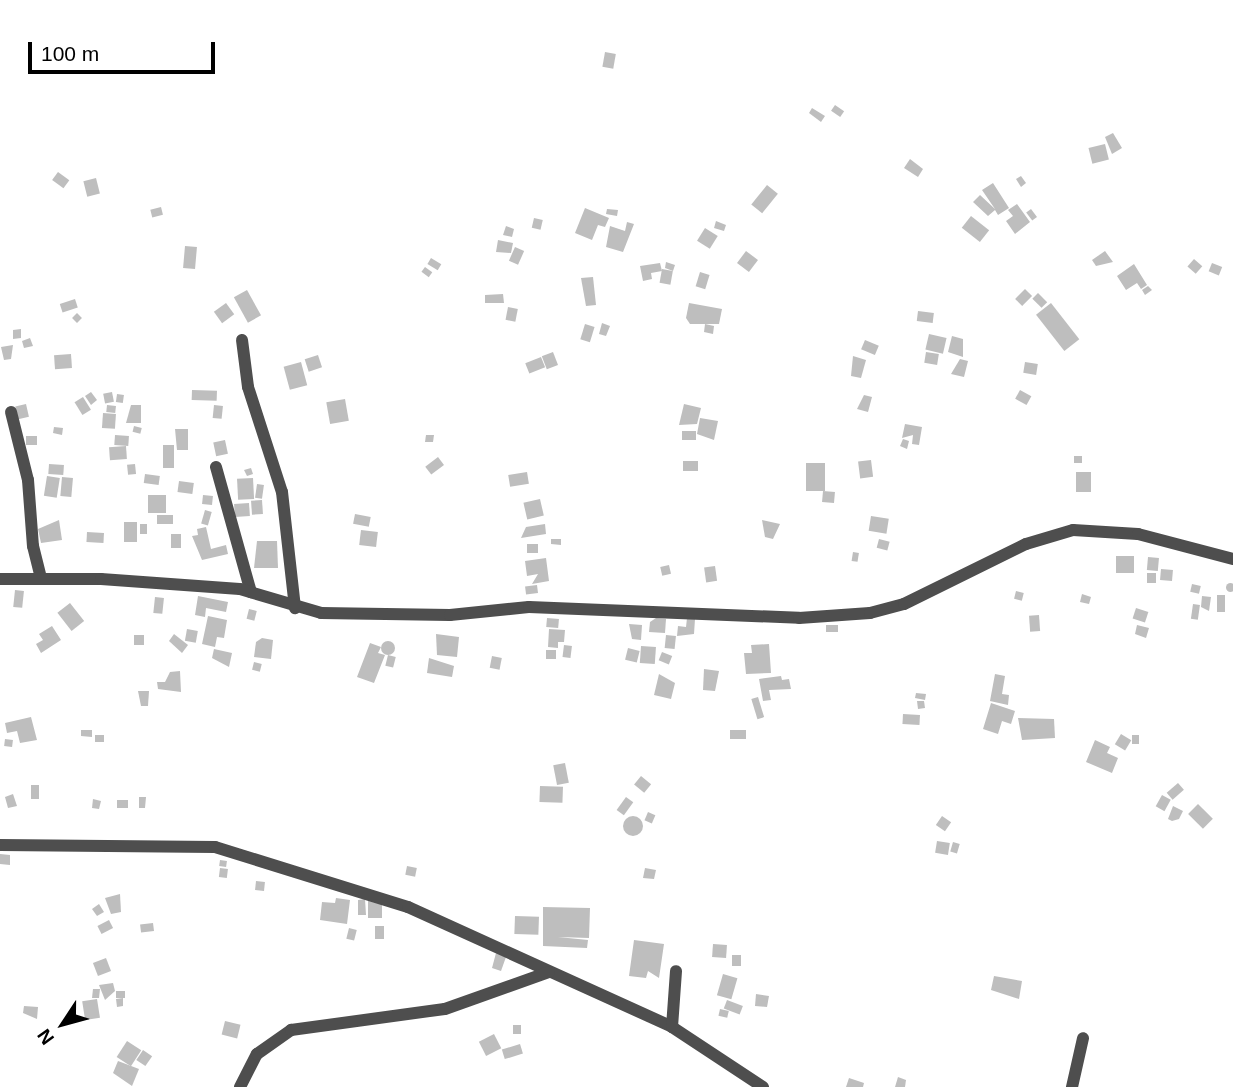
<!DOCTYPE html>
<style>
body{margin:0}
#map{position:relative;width:1233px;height:1087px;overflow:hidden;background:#fff;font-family:Arial,sans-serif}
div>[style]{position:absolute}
.building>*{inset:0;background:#bebebe;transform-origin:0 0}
.round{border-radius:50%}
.street>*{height:12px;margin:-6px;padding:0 6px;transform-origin:6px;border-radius:6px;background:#4e4e4e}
span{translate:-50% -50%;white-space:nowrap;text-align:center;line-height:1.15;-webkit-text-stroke:7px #fff;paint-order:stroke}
.north{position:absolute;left:28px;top:989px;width:70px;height:70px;-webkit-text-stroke:5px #fff;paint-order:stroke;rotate:234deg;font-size:19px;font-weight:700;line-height:28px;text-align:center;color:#000}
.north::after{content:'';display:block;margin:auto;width:24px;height:32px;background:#000;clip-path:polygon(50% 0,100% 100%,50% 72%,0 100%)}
.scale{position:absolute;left:28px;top:42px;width:187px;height:32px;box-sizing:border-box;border:4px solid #000;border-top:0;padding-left:9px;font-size:21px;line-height:24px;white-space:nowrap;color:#000;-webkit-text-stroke:5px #fff;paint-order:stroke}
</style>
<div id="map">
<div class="building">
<div style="left:605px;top:52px;width:11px;height:15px;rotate:10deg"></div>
<div style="left:835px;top:105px;width:11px;height:7px;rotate:34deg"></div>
<div style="clip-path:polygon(812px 108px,825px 116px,821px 122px,809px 113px)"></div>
<div style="clip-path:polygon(1113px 133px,1122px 148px,1112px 154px,1105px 137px)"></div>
<div style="left:1105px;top:144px;width:16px;height:17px;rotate:76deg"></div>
<div style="clip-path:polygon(910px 159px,923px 169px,918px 177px,904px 168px)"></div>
<div style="left:58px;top:172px;width:14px;height:10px;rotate:36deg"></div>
<div style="clip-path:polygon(1021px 176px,1026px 183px,1021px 187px,1016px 179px)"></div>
<div style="left:96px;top:178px;width:16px;height:13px;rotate:76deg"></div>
<div style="clip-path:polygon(993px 183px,1009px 208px,998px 215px,995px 210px,988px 216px,973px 202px,980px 195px,995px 209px,982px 190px)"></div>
<div style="left:767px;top:185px;width:14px;height:25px;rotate:39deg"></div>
<div style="clip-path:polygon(1017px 204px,1030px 222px,1015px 234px,1006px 221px,1013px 216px,1008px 210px)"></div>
<div style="left:161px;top:207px;width:8px;height:11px;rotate:76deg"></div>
<div style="clip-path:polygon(585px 208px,609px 218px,605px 227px,598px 225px,592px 240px,575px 233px)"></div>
<div style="clip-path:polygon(607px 209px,618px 210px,617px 216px,606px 214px)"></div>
<div style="left:1031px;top:209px;width:10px;height:6px;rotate:53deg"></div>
<div style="left:971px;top:216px;width:23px;height:15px;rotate:38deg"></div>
<div style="left:534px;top:218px;width:9px;height:10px;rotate:13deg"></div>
<div style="clip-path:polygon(716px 221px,726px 225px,724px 231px,714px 228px)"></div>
<div style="clip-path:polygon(627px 222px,634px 224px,623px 252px,606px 247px,610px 226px,625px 231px)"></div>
<div style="clip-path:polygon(506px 226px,514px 229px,512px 237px,503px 235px)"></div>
<div style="left:705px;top:228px;width:15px;height:15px;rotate:32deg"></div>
<div style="clip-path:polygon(498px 240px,513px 243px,511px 253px,496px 252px)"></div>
<div style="left:185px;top:246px;width:12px;height:22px;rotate:5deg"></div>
<div style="left:515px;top:247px;width:10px;height:15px;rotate:24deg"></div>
<div style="left:746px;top:251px;width:15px;height:15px;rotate:37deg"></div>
<div style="clip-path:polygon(1105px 251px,1113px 262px,1096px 266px,1092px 260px)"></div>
<div style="left:431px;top:258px;width:12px;height:7px;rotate:31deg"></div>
<div style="left:1194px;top:259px;width:11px;height:10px;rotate:41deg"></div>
<div style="clip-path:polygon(666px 262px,675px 265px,673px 271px,665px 268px)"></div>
<div style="clip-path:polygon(660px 263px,662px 271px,651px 273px,652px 279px,643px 281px,640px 266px)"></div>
<div style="left:1212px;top:263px;width:11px;height:9px;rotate:22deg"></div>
<div style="clip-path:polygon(1134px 264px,1147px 285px,1141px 289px,1137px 283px,1126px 290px,1117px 276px)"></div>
<div style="left:425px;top:267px;width:9px;height:6px;rotate:36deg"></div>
<div style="left:662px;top:269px;width:11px;height:14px;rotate:10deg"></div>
<div style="left:700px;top:272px;width:10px;height:15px;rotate:17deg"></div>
<div style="clip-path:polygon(593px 277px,596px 305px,586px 306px,581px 278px)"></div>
<div style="clip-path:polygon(1148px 286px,1152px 290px,1145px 295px,1142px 290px)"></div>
<div style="left:1025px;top:289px;width:10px;height:14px;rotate:45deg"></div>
<div style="left:247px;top:290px;width:29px;height:15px;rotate:61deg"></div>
<div style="left:1038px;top:293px;width:13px;height:8px;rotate:45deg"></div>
<div style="clip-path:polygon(503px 294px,504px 303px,485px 303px,485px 295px)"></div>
<div style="left:75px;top:299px;width:9px;height:16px;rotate:72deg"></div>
<div style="left:226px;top:303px;width:14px;height:15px;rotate:54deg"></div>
<div style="clip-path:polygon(689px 303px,722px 309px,719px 324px,690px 324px,686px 318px)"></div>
<div style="left:1051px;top:303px;width:46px;height:19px;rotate:52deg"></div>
<div style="left:508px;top:307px;width:10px;height:13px;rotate:11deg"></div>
<div style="left:918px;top:311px;width:16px;height:10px;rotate:7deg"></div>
<div style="left:77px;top:313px;width:7px;height:7px;rotate:45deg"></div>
<div style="clip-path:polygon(602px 323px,610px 326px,606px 336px,599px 334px)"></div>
<div style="left:585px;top:324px;width:10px;height:16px;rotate:17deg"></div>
<div style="clip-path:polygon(705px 324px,714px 326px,713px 334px,704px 332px)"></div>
<div style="clip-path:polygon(21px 329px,21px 338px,13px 339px,13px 330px)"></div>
<div style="left:929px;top:334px;width:18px;height:16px;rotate:13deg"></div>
<div style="clip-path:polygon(952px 336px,963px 339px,963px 357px,948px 352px)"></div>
<div style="clip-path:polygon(30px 338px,33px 346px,24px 348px,22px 341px)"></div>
<div style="left:865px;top:340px;width:15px;height:10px;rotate:23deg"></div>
<div style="clip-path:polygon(13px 345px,11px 359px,4px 360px,1px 347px)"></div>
<div style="left:553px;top:352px;width:14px;height:12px;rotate:69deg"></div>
<div style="left:926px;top:352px;width:13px;height:11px;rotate:9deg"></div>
<div style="left:71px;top:354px;width:14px;height:17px;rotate:86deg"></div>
<div style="left:318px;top:355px;width:13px;height:14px;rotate:72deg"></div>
<div style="clip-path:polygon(853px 356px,866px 360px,861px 378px,851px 376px)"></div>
<div style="left:541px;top:357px;width:11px;height:17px;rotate:68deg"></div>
<div style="clip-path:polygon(960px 359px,968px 361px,964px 377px,951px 374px)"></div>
<div style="left:301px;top:362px;width:24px;height:18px;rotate:75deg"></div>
<div style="left:1025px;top:362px;width:13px;height:11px;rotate:9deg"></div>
<div style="left:192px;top:390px;width:25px;height:10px;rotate:2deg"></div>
<div style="left:1020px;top:390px;width:13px;height:10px;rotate:29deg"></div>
<div style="clip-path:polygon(91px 392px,97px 400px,91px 405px,85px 396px)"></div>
<div style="left:112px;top:392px;width:10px;height:9px;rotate:79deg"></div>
<div style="left:117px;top:394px;width:7px;height:8px;rotate:8deg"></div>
<div style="clip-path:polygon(864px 395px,872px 397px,868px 412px,857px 409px)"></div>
<div style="left:83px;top:397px;width:15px;height:10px;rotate:58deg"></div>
<div style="left:345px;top:399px;width:22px;height:19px;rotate:80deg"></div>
<div style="left:26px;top:404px;width:13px;height:11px;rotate:77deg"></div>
<div style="clip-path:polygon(684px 404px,701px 408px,697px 424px,679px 425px)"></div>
<div style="left:107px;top:405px;width:9px;height:7px;rotate:6deg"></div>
<div style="clip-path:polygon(131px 405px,141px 405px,141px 423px,126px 423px)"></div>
<div style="left:214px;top:405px;width:9px;height:13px;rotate:6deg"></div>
<div style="left:103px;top:413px;width:13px;height:15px;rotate:4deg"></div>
<div style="clip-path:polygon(700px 418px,718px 421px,714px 440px,697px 434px)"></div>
<div style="clip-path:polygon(905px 424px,922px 427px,919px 445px,912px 444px,913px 435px,902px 438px)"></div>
<div style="left:134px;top:426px;width:8px;height:6px;rotate:14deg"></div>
<div style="clip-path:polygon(54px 427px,63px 428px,62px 435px,53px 433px)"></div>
<div style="clip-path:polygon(175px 429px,188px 429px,188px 450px,177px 450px)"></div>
<div style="left:682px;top:431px;width:14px;height:9px"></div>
<div style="left:115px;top:435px;width:14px;height:10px;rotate:4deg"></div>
<div style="clip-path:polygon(426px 435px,434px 435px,433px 442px,425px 442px)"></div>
<div style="left:26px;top:436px;width:11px;height:9px"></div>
<div style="clip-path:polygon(903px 439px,909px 441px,907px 449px,900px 446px)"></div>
<div style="left:225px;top:440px;width:14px;height:12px;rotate:78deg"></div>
<div style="left:163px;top:445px;width:11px;height:23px"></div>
<div style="left:126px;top:446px;width:13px;height:17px;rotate:86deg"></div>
<div style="left:1074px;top:456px;width:8px;height:7px"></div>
<div style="left:438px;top:457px;width:10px;height:16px;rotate:53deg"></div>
<div style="left:871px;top:460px;width:17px;height:13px;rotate:83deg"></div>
<div style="left:683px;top:461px;width:15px;height:10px"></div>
<div style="left:806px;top:463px;width:19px;height:28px"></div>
<div style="left:49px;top:464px;width:15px;height:10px;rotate:4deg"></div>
<div style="left:135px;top:464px;width:10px;height:8px;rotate:84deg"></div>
<div style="clip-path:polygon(251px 468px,253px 474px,247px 476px,244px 470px)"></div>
<div style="left:527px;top:472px;width:12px;height:19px;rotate:81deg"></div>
<div style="left:1076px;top:472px;width:15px;height:20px"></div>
<div style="left:145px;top:474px;width:15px;height:9px;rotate:8deg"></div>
<div style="left:47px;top:476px;width:13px;height:20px;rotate:9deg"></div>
<div style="left:62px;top:477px;width:11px;height:19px;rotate:5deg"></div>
<div style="left:253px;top:478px;width:21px;height:16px;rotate:87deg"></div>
<div style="left:179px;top:481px;width:15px;height:11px;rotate:8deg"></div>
<div style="left:257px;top:484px;width:7px;height:14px;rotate:8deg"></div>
<div style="left:823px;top:491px;width:12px;height:11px;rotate:5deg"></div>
<div style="left:148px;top:495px;width:18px;height:18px"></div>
<div style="left:203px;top:495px;width:10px;height:9px;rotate:6deg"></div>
<div style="left:540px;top:499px;width:17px;height:17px;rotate:77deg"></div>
<div style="left:262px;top:500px;width:14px;height:11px;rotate:86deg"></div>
<div style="left:249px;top:503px;width:13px;height:15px;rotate:86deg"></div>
<div style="left:205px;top:510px;width:7px;height:14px;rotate:16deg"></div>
<div style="left:355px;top:514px;width:16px;height:10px;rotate:11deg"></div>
<div style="left:173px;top:515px;width:9px;height:16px;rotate:90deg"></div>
<div style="left:871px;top:516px;width:18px;height:15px;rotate:9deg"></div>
<div style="clip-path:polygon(59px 520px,62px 540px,41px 543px,38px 529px)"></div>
<div style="clip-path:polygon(762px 520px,780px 524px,773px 539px,765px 537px)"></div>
<div style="left:124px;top:522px;width:13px;height:20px"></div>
<div style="left:140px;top:524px;width:7px;height:10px"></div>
<div style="clip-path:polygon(545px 524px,546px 534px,521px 538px,526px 527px)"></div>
<div style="clip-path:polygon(206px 527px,211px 549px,226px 545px,228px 554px,202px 560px,192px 536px,198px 535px,197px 529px)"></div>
<div style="left:361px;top:530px;width:17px;height:15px;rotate:7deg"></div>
<div style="left:87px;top:532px;width:17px;height:10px;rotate:3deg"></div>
<div style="left:171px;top:534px;width:10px;height:14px"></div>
<div style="clip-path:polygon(551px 539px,561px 539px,561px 545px,551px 544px)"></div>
<div style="left:879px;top:539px;width:11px;height:9px;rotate:15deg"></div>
<div style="clip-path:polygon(257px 541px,277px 541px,278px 568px,254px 568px)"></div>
<div style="left:527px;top:544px;width:11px;height:9px"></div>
<div style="left:853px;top:552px;width:6px;height:9px;rotate:9deg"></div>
<div style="left:1116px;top:556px;width:18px;height:17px"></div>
<div style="left:1148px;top:557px;width:11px;height:13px;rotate:5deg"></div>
<div style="clip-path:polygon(546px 558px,549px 581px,532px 584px,538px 574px,527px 576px,525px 561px)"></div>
<div style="left:669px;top:565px;width:9px;height:9px;rotate:77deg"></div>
<div style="left:715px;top:566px;width:15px;height:11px;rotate:82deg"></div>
<div style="left:1161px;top:569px;width:12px;height:11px;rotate:5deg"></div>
<div style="left:1147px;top:573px;width:9px;height:10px"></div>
<div class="round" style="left:1225.5px;top:582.5px;width:9px;height:9px"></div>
<div style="left:1192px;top:584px;width:9px;height:8px;rotate:13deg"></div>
<div style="left:537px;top:585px;width:8px;height:12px;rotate:83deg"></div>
<div style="left:15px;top:590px;width:9px;height:17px;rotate:6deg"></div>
<div style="left:1016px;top:591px;width:8px;height:8px;rotate:14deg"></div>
<div style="clip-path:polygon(1082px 594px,1091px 597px,1089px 604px,1080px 602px)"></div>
<div style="left:1217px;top:595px;width:8px;height:17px"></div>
<div style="clip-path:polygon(198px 596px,228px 602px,226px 612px,206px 608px,205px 617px,195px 615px)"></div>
<div style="clip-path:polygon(1202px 596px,1211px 597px,1209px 611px,1201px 607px)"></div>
<div style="left:155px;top:597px;width:9px;height:16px;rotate:6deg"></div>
<div style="left:70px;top:603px;width:23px;height:16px;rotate:52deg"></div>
<div style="left:1193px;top:604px;width:7px;height:15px;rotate:8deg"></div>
<div style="left:1136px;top:608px;width:13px;height:11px;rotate:18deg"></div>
<div style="left:249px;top:609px;width:8px;height:10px;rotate:14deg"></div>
<div style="left:1039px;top:615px;width:16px;height:10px;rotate:86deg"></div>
<div style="clip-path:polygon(208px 616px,227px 620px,224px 638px,217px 637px,215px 647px,202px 644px)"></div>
<div style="left:547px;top:618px;width:12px;height:9px;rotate:5deg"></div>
<div style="clip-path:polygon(656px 618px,666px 619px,665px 633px,649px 632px,650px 622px)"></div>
<div style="clip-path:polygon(687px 618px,695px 619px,694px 634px,677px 636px,678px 626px,686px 627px)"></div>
<div style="clip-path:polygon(629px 624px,642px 625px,641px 640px,632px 639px)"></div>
<div style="left:826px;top:625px;width:12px;height:7px"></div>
<div style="clip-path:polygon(1137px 625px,1149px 628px,1146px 638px,1135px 634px)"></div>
<div style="clip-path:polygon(52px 626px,61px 640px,41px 653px,36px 644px,43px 640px,39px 634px)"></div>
<div style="left:187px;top:629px;width:11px;height:12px;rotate:10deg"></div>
<div style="clip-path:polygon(549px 629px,565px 630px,564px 642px,558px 642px,558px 648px,548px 647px)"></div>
<div style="clip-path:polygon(174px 634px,188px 645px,182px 653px,169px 641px)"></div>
<div style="clip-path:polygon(436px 634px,459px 637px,457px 657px,437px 655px)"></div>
<div style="left:134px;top:635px;width:10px;height:10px"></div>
<div style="left:666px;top:635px;width:10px;height:13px;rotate:6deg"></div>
<div style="clip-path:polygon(262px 638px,273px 640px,271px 659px,254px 657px,256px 642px)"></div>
<div class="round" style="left:381px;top:641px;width:14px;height:14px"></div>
<div style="clip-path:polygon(370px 643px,381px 647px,378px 653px,385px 655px,374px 683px,357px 677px)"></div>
<div style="clip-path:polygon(769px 644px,771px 673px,746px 674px,744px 653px,752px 653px,751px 645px)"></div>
<div style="left:564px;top:645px;width:8px;height:12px;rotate:7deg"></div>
<div style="left:641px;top:646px;width:15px;height:17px;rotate:4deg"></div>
<div style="left:628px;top:648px;width:12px;height:12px;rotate:14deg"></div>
<div style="clip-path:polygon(214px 649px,232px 653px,229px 667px,212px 658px)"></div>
<div style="left:546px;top:650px;width:10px;height:9px"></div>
<div style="left:662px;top:652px;width:11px;height:9px;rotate:22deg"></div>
<div style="left:388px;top:655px;width:8px;height:11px;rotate:14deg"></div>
<div style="left:492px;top:656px;width:10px;height:12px;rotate:11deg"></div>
<div style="clip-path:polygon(429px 658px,454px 666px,452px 677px,427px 673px)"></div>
<div style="left:254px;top:662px;width:8px;height:8px;rotate:14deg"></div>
<div style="clip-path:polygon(704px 669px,719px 671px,715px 691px,703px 690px)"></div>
<div style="clip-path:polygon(180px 671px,181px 692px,158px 689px,157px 682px,165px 682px,170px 672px)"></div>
<div style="clip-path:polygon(659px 674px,675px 683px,671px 699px,654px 695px)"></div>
<div style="clip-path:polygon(995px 674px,1005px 676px,1002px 694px,1009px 695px,1008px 705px,990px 701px)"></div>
<div style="clip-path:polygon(781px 676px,782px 680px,789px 679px,791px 689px,769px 690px,771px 700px,763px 701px,759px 679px)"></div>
<div style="clip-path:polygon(138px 691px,149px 691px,148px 706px,141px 706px)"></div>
<div style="clip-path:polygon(916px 693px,926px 694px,925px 700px,915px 698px)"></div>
<div style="left:758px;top:697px;width:21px;height:7px;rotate:73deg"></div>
<div style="clip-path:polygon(917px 701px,924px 701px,925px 708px,918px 709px)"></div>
<div style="clip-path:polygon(991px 703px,1015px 711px,1011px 724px,1002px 721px,998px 734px,983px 729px)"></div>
<div style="left:903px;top:714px;width:17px;height:10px;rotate:3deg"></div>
<div style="clip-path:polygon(31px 717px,37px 740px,20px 743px,17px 731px,7px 733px,5px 723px)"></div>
<div style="clip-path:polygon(1018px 718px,1054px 719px,1055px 738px,1022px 740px)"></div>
<div style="clip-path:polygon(81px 730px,92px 730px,92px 737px,81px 736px)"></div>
<div style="left:730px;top:730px;width:16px;height:9px"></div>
<div style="left:1121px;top:734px;width:12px;height:12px;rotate:31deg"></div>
<div style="left:95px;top:735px;width:9px;height:7px"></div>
<div style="left:1132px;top:735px;width:7px;height:9px"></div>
<div style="left:5px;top:739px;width:8px;height:7px;rotate:7deg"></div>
<div style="clip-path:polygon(1095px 740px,1110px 747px,1107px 753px,1118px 758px,1112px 773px,1086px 762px)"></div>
<div style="left:565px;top:763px;width:20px;height:12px;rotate:79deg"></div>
<div style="left:641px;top:776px;width:13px;height:11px;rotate:39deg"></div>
<div style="left:1178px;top:783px;width:9px;height:15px;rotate:49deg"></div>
<div style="left:31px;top:785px;width:8px;height:14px"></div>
<div style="left:540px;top:786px;width:23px;height:16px;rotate:2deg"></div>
<div style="clip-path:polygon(13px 794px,17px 806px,8px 808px,5px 797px)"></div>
<div style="left:1162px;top:795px;width:10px;height:13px;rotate:29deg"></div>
<div style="clip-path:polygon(139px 797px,146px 797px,145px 808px,139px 808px)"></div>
<div style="left:626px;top:797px;width:9px;height:16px;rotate:36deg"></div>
<div style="clip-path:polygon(93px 799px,101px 801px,99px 809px,92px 808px)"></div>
<div style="left:117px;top:800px;width:11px;height:8px"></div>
<div style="left:1198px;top:804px;width:21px;height:14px;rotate:45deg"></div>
<div style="clip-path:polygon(1173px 806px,1183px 811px,1179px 819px,1172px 821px,1168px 819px)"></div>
<div style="left:648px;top:812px;width:8px;height:9px;rotate:23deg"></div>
<div style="left:942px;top:816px;width:11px;height:11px;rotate:34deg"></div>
<div class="round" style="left:623px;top:816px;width:20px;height:20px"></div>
<div style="left:937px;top:841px;width:13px;height:12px;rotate:9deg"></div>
<div style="left:953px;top:842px;width:7px;height:10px;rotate:16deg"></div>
<div style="clip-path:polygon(0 854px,10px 855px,10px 865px,0 864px)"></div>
<div style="left:220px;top:860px;width:7px;height:6px;rotate:8deg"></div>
<div style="left:407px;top:866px;width:10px;height:9px;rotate:11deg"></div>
<div style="left:220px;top:868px;width:8px;height:9px;rotate:7deg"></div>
<div style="clip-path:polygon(645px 868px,656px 870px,654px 879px,643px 878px)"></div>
<div style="left:256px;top:881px;width:9px;height:9px;rotate:6deg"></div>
<div style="clip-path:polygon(120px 894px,121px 912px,111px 914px,105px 898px)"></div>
<div style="clip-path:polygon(336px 898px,350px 900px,347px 924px,320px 920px,322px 902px,335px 903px)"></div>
<div style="clip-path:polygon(365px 899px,366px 915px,358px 915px,358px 900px)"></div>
<div style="left:368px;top:901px;width:14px;height:17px"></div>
<div style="clip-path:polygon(99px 904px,104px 912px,97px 916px,92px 909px)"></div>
<div style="clip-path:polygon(543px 907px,590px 908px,589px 938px,558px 937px,588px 940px,587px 948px,543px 946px)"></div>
<div style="left:515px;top:916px;width:24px;height:18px;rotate:2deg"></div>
<div style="left:109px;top:920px;width:9px;height:13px;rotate:63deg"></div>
<div style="left:153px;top:923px;width:8px;height:13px;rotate:83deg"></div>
<div style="left:375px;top:926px;width:9px;height:13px"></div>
<div style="left:349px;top:928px;width:8px;height:11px;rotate:14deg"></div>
<div style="clip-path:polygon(634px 940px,664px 944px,659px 978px,648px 971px,646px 978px,629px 976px)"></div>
<div style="left:713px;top:944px;width:14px;height:13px;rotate:4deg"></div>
<div style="clip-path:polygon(496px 953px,506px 957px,501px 971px,492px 968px)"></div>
<div style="left:732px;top:955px;width:9px;height:11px"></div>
<div style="left:106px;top:958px;width:14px;height:14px;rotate:69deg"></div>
<div style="left:723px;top:974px;width:15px;height:22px;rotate:16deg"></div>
<div style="clip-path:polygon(994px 976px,1022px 981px,1019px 999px,991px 990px)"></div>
<div style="clip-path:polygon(113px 983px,115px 991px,105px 1000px,99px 985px)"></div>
<div style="clip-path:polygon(93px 989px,100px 989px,99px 998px,92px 998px)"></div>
<div style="left:116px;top:991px;width:9px;height:7px"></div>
<div style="clip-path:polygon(756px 994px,769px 996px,767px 1007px,755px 1006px)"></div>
<div style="clip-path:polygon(123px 998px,123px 1006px,117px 1007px,116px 999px)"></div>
<div style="left:97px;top:999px;width:19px;height:15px;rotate:81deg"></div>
<div style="left:727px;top:1000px;width:17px;height:9px;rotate:21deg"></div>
<div style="clip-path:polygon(24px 1006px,38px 1007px,37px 1019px,23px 1013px)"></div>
<div style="left:720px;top:1009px;width:9px;height:7px;rotate:13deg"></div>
<div style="left:225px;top:1021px;width:16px;height:14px;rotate:14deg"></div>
<div style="left:513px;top:1025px;width:8px;height:9px"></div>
<div style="left:494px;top:1034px;width:16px;height:17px;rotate:63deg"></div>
<div style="left:127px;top:1041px;width:17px;height:19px;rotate:33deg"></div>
<div style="left:520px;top:1044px;width:10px;height:19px;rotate:73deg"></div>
<div style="left:143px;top:1050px;width:11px;height:12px;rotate:34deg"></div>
<div style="clip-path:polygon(118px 1061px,139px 1069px,132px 1086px,113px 1073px)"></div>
<div style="clip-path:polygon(898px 1077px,906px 1080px,905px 1087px,895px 1087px)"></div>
<div style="clip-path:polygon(849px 1078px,864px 1083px,863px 1087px,846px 1087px)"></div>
</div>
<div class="street">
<div style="left:242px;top:340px;width:47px;rotate:82.7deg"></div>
<div style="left:248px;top:387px;width:110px;rotate:72.1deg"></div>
<div style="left:282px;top:492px;width:117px;rotate:83.6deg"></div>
<div style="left:11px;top:412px;width:70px;rotate:76deg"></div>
<div style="left:28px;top:480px;width:66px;rotate:85.7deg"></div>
<div style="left:33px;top:546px;width:34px;rotate:76deg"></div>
<div style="left:216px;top:467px;width:130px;rotate:74.4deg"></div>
<div style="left:0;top:579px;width:101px"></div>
<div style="left:101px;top:579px;width:139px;rotate:4.1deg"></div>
<div style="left:240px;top:589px;width:84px;rotate:16.5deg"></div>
<div style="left:321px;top:613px;width:129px;rotate:0.9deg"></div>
<div style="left:450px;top:615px;width:79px;rotate:-5.8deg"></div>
<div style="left:529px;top:607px;width:270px;rotate:2.3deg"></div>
<div style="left:799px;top:618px;width:71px;rotate:-4deg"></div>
<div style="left:870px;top:613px;width:35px;rotate:-15deg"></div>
<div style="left:904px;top:604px;width:136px;rotate:-26.2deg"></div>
<div style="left:1026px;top:544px;width:49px;rotate:-16.6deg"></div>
<div style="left:1073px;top:530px;width:65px;rotate:3.5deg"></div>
<div style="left:1138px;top:534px;width:98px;rotate:14.7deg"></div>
<div style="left:0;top:845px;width:215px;rotate:0.5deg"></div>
<div style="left:215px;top:847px;width:202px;rotate:17.3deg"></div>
<div style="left:408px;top:907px;width:290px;rotate:24.4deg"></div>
<div style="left:672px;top:1027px;width:109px;rotate:33.4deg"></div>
<div style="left:672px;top:1027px;width:56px;rotate:-85.9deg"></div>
<div style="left:240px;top:1087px;width:37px;rotate:-63deg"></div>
<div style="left:257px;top:1054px;width:42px;rotate:-35.2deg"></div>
<div style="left:291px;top:1030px;width:155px;rotate:-7.8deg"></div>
<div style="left:445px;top:1009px;width:110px;rotate:-19.6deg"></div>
<div style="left:1072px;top:1087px;width:50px;rotate:-77.3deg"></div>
</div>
<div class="north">N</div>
<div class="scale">100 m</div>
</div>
